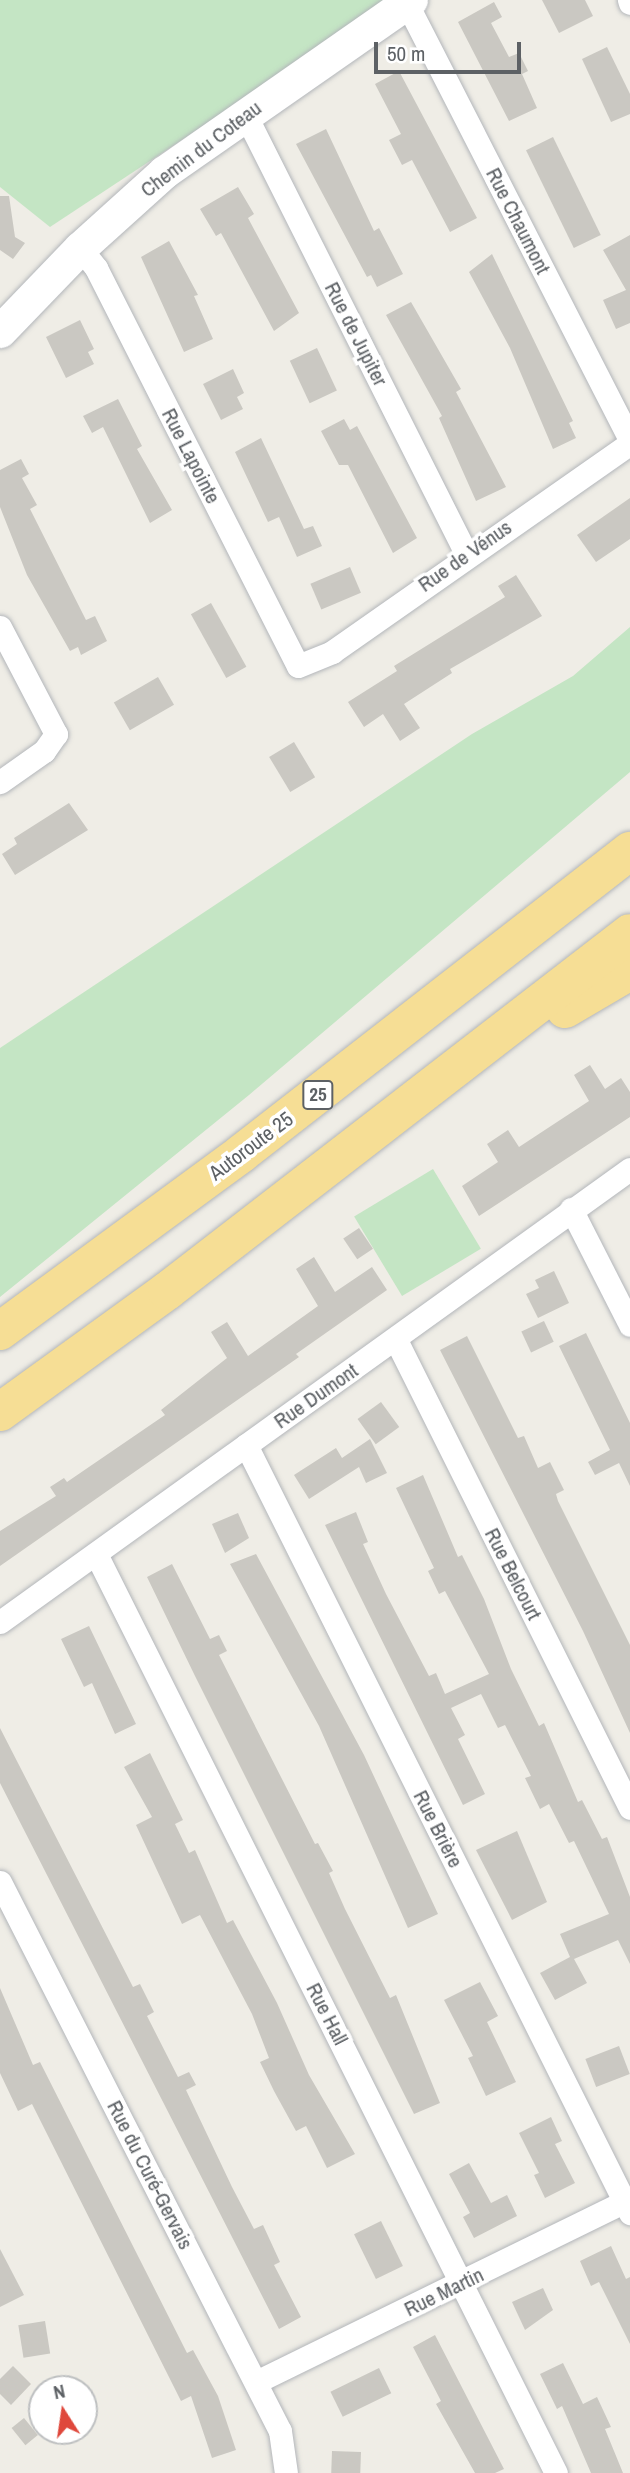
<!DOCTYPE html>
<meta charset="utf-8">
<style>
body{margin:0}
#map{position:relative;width:630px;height:2473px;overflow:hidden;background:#efede6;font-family:"Archivo Narrow",sans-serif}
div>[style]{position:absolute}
.green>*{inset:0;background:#c4e5c4;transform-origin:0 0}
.building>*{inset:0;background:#cac8c2;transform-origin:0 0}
.roads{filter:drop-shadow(0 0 2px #b3b6ba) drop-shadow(0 0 2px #b3b6ba)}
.street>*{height:23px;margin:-11.5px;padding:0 11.5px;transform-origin:11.5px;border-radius:11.5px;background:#fff}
.secondary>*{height:33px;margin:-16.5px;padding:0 16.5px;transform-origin:16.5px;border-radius:16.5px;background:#fff}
.highway>*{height:38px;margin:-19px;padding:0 19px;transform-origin:19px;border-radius:19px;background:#f6de95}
span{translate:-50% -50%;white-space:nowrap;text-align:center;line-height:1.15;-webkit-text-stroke:7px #fff;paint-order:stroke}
.shield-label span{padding:2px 5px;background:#fff;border:2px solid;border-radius:5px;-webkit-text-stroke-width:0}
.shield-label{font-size:19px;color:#5d6165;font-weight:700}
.street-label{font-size:21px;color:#5d6165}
.north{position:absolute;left:28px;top:2375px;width:70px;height:70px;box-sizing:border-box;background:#fff;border:2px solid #bec0c1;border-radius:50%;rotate:348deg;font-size:19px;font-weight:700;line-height:28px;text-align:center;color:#5d6165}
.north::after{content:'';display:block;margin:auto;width:24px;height:32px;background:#df483c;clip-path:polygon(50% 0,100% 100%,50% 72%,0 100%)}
.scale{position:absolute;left:374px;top:42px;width:147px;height:32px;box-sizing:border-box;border:4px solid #5d6165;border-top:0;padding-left:9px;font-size:21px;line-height:24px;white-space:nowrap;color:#5d6165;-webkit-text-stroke:5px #fff;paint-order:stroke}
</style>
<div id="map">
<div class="green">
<div style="clip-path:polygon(0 0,394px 0,50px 227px,0 187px)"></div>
<div style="clip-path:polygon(630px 627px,630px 772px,249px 1095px,0 1297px,0 1048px,472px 734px,573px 676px)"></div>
<div style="left:433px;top:1169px;width:93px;height:92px;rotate:59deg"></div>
</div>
<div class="building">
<div style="clip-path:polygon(542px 0,585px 0,593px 16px,559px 33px)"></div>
<div style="clip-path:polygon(494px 2px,502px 17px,491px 23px,509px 57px,519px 53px,528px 71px,522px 74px,537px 108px,509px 121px,458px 22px)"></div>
<div style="clip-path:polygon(607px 47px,630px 94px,630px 114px,611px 122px,582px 59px)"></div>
<div style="clip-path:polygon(399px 71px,477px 218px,450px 232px,412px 160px,402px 165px,389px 140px,401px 134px,375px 84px)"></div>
<div style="clip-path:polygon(326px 129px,374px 231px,379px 228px,403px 274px,377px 287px,371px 275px,367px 277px,296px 144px)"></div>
<div style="left:553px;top:137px;width:109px;height:30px;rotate:64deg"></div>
<div style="clip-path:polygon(238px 187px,254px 214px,248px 218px,299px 313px,274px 331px,221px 233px,216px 236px,200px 209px)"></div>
<div style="clip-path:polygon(0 196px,9px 196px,15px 237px,25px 243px,13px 259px,0 250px)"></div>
<div style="clip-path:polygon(630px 235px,630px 323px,616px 329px,603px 300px,626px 290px,603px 250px)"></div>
<div style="clip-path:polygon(169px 241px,198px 295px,194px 296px,213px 339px,184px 352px,141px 257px)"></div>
<div style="clip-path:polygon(492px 254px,573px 421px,569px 423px,576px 438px,553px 449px,510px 348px,469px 272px)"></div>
<div style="clip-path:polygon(411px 302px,461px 389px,456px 392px,506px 487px,476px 501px,439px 418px,442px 416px,386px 315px)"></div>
<div style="clip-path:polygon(80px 320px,94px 349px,88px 352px,94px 364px,66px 378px,46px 337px)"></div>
<div style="left:317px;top:348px;width:47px;height:30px;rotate:65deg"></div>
<div style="clip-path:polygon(233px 369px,244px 393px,237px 397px,243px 409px,221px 420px,203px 384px)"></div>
<div style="clip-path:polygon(118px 399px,142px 446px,137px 449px,172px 510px,150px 523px,103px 427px,92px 433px,83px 416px)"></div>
<div style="clip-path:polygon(344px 419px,350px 430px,357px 426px,417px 538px,393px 553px,348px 465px,339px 465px,321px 431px)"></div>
<div style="clip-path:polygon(261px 438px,304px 529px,313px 526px,322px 546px,297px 557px,279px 517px,268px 522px,235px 452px)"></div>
<div style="clip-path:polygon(21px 459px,29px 474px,22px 478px,37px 505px,30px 509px,86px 620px,95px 616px,107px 641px,81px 655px,78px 647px,70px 651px,27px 575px,0 507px,0 470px)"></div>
<div style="clip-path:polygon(630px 498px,630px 539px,596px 562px,577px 535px)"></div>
<div style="left:350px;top:567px;width:28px;height:43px;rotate:67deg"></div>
<div style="clip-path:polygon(516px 575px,542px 616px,450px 669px,452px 673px,404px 704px,420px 728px,400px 741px,383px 714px,364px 727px,348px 702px,397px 671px,394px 666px,505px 597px,498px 586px)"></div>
<div style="left:211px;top:603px;width:73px;height:23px;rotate:61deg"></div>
<div style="left:158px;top:677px;width:32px;height:51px;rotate:60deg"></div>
<div style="left:294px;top:742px;width:41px;height:29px;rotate:59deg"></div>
<div style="clip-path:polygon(69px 803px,88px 830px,15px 875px,2px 854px,17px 844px,14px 838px)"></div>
<div style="clip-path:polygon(590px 1065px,605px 1089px,621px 1078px,630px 1092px,630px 1117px,479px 1216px,462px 1186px,498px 1162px,487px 1144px,508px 1130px,519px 1147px,589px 1101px,574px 1075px)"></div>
<div style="left:359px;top:1228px;width:25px;height:19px;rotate:56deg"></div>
<div style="clip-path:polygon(314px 1257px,335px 1292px,372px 1267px,387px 1290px,296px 1354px,299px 1357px,0 1566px,0 1531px,56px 1496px,50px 1487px,64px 1478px,67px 1482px,165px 1415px,161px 1410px,227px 1358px,211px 1332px,227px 1322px,248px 1356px,318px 1306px,296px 1269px)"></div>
<div style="clip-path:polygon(554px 1271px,569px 1303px,538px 1318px,526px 1294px,539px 1288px,535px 1280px)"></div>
<div style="left:544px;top:1321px;width:23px;height:25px;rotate:65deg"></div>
<div style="clip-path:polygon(586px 1333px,630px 1423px,630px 1486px,619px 1463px,595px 1475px,588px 1462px,610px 1450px,559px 1346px)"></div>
<div style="clip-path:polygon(467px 1336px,518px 1438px,524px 1436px,538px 1468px,550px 1462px,564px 1490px,556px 1494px,558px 1501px,630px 1645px,630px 1733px,583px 1631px,440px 1350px)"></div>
<div style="left:381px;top:1402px;width:31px;height:29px;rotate:54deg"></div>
<div style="clip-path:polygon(370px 1439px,387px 1473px,366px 1483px,359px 1467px,309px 1499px,294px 1475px,336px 1448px,342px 1458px)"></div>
<div style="clip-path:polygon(423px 1475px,458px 1557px,462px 1555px,484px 1599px,511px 1669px,539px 1726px,544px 1723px,578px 1802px,582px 1800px,602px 1839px,607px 1837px,630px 1897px,630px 1964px,618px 1940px,574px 1959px,587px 1983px,555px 2000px,540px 1973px,570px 1957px,560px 1934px,609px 1914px,574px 1841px,569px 1843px,549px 1804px,540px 1809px,525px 1778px,531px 1776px,505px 1725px,498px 1728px,481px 1694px,451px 1708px,465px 1735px,458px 1739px,485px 1794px,463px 1805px,325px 1525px,356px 1512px,368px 1542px,363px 1544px,386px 1594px,429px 1676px,436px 1673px,445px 1694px,489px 1674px,445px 1591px,439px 1594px,428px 1571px,434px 1568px,396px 1488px)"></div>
<div style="clip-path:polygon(238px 1513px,249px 1538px,225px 1553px,212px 1524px)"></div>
<div style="clip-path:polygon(256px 1554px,364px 1755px,438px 1914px,408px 1928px,319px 1726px,230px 1564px)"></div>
<div style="clip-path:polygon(172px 1564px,210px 1639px,219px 1635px,227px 1651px,219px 1655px,315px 1844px,318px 1843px,333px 1871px,329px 1873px,345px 1909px,390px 1998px,396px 1995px,440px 2103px,414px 2114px,195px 1676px,147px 1577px)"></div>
<div style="clip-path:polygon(89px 1626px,136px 1724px,115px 1734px,92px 1683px,84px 1687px,61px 1639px)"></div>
<div style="clip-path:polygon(0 1728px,133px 1987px,140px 1984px,154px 2012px,147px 2016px,178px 2077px,189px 2072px,196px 2085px,186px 2090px,232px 2187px,254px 2229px,263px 2225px,280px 2262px,274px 2265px,301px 2317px,279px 2329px,0 1783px)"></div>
<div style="clip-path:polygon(150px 1753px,183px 1820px,175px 1824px,189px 1853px,195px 1850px,227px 1923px,233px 1920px,277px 2003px,309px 2075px,355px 2154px,327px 2168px,306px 2126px,296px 2131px,274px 2091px,260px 2062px,269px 2058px,252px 2014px,200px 1915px,182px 1924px,136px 1825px,152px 1817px,124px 1767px)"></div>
<div style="clip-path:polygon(517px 1831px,547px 1902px,512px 1920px,476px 1850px)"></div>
<div style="clip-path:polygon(480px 1982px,498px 2016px,487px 2022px,516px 2082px,486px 2096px,468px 2058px,473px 2056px,444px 2000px)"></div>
<div style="clip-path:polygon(0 1988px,33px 2065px,40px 2062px,187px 2353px,193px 2350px,218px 2396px,236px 2450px,212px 2458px,191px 2396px,181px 2401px,32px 2104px,18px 2111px,0 2073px)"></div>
<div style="left:619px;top:2046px;width:30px;height:36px;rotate:69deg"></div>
<div style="clip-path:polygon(551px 2117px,562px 2141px,555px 2144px,575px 2183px,545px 2198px,534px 2175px,539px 2173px,519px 2133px)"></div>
<div style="clip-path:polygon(469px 2163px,491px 2203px,507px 2195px,517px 2216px,474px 2238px,463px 2217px,470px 2213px,449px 2174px)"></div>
<div style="left:381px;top:2221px;width:50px;height:30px;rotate:64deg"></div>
<div style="clip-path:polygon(611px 2246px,626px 2279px,630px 2277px,630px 2344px,599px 2282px,591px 2286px,580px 2261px)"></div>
<div style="clip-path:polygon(0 2249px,24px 2295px,0 2307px)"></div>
<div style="clip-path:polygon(543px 2288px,553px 2310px,525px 2330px,512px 2302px)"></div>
<div style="left:45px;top:2321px;width:33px;height:27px;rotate:81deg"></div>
<div style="clip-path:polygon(435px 2335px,504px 2469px,495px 2473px,475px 2473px,436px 2404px,441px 2401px,413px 2347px)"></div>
<div style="clip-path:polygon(563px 2363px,583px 2404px,597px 2397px,611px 2427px,605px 2429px,623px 2473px,591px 2473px,562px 2406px,557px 2409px,540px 2374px)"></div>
<div style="clip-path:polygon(13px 2366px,31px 2384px,11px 2405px,0 2394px,0 2379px)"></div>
<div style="left:379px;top:2368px;width:28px;height:54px;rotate:64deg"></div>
<div style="left:24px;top:2418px;width:22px;height:16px;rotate:51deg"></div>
<div style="left:332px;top:2451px;width:29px;height:22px;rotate:2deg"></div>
</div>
<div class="roads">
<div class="street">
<div style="left:629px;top:0;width:3px;rotate:72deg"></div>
<div style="left:406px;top:2px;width:491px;rotate:62.9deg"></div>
<div style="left:245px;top:114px;width:492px;rotate:63.3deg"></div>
<div style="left:80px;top:248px;width:26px;rotate:51deg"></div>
<div style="left:96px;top:268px;width:446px;rotate:63.1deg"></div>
<div style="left:298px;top:666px;width:37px;rotate:-22deg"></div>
<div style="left:332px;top:652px;width:364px;rotate:-35deg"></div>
<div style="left:0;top:627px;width:121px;rotate:62.4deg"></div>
<div style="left:56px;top:734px;width:21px;rotate:125deg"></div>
<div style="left:44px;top:751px;width:54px;rotate:144.8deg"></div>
<div style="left:571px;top:1209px;width:130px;rotate:63deg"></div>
<div style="left:396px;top:1340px;width:523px;rotate:63.43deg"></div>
<div style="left:246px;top:1445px;width:859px;rotate:63.43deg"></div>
<div style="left:97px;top:1556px;width:1025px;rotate:63.41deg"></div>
<div style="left:0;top:1622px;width:776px;rotate:-35.72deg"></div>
<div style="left:0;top:1882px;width:616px;rotate:62.98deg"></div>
<div style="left:280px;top:2431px;width:42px;rotate:81.9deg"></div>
<div style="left:256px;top:2382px;width:416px;rotate:-26.1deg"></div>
</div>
<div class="secondary">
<div style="left:0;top:331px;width:115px;rotate:-46.1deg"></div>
<div style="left:80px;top:248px;width:113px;rotate:-42.1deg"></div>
<div style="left:164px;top:172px;width:301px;rotate:-34.9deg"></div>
</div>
<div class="highway">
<div style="left:565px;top:1009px;width:75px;rotate:-30.3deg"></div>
<div style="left:0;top:1331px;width:300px;rotate:-36.3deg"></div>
<div style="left:242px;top:1153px;width:492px;rotate:-37.9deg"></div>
<div style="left:0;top:1412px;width:206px;rotate:-35.9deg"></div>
<div style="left:167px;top:1291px;width:585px;rotate:-37.71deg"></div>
</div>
</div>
<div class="shield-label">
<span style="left:318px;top:1095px">25</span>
</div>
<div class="street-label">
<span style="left:201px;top:149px;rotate:-37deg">Chemin du Coteau</span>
<span style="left:518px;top:221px;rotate:63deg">Rue Chaumont</span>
<span style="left:356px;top:334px;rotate:63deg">Rue de Jupiter</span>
<span style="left:191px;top:456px;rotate:63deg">Rue Lapointe</span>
<span style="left:465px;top:556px;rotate:-35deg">Rue de Vénus</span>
<span style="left:251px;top:1146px;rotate:-37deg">Autoroute 25</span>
<span style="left:316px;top:1396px;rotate:-35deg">Rue Dumont</span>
<span style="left:513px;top:1574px;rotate:63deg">Rue Belcourt</span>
<span style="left:438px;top:1829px;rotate:63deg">Rue Brière</span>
<span style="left:327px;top:2014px;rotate:63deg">Rue Hall</span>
<span style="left:150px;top:2175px;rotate:63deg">Rue du Curé-Gervais</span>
<span style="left:444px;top:2292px;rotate:-26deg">Rue Martin</span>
</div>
<div class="north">N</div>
<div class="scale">50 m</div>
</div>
